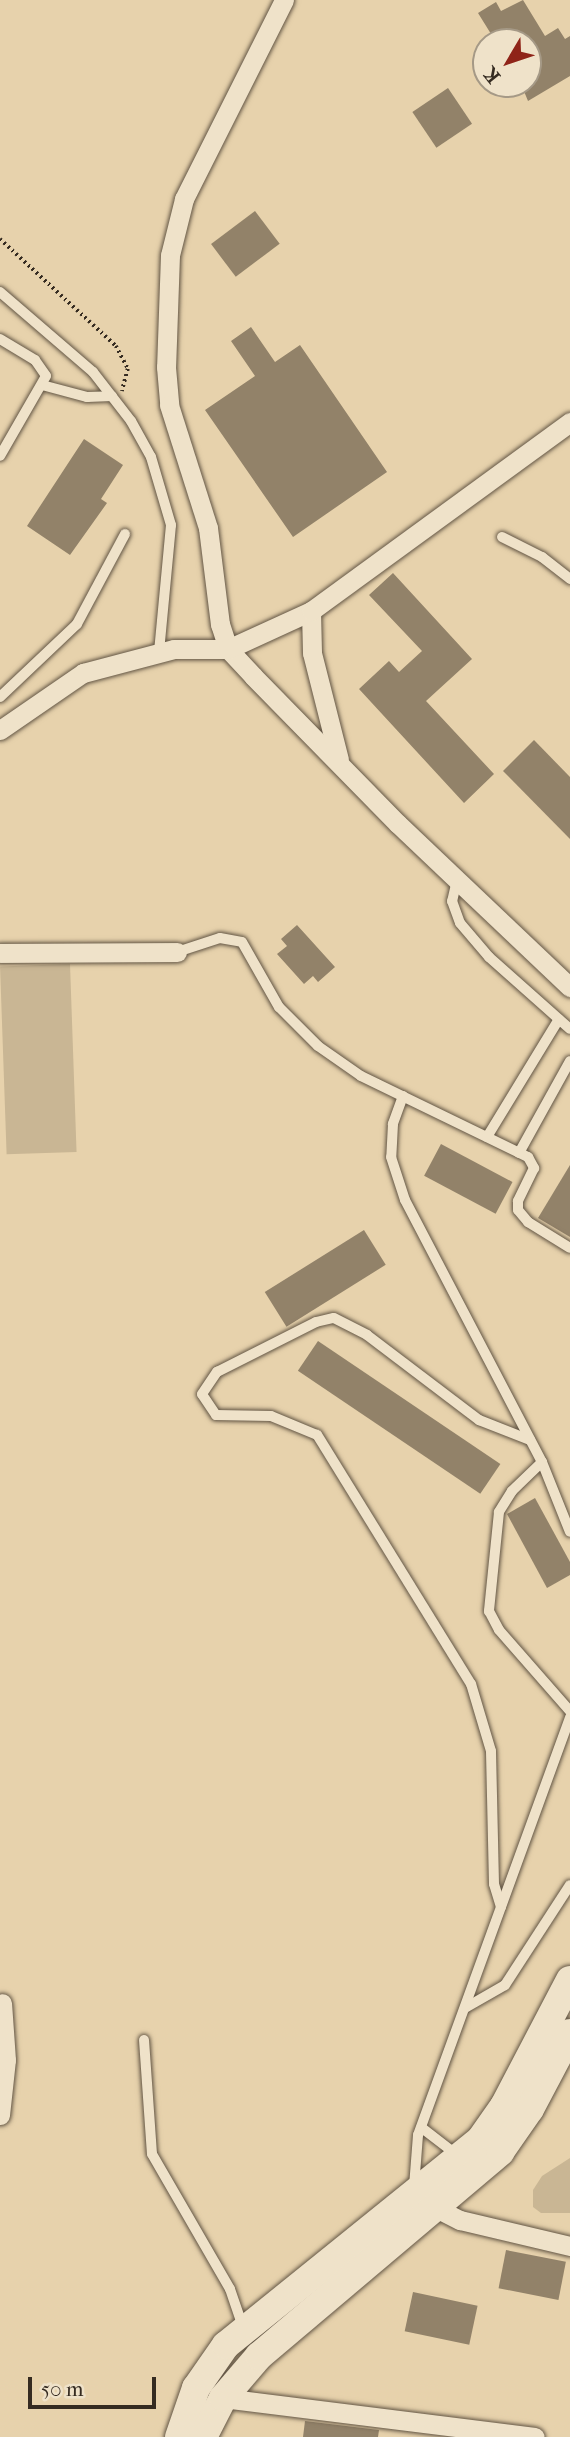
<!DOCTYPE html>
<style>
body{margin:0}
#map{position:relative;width:570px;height:2437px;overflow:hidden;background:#e7d2ac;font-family:"IM FELL French Canon",serif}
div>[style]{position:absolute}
.green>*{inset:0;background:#c9b694;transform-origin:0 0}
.building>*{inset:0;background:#928269;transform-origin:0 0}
.path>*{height:3.5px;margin-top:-1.75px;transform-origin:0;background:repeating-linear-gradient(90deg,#352b21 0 2px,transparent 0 5.5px)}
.roads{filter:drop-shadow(0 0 2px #625544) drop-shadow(0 0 2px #625544)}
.lane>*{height:10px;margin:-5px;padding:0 5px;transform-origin:5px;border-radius:5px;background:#efe2c9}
.street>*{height:19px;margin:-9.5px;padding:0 9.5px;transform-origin:9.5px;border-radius:9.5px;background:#efe2c9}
.secondary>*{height:28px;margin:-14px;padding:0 14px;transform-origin:14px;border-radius:14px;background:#efe2c9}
span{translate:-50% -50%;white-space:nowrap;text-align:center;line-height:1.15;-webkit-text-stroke:5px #efe2c9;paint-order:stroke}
.north{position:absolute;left:472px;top:28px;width:70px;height:70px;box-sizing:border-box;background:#efe2c9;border:2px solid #a59986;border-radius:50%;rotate:231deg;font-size:19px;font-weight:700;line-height:28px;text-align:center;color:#352b21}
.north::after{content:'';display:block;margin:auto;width:24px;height:32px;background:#8f2418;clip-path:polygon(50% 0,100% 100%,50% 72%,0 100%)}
.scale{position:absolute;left:28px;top:2377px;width:128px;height:32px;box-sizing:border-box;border:4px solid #352b21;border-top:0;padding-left:9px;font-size:21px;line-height:24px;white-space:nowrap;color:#352b21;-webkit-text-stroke:5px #efe2c9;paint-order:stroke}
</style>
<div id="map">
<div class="green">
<div style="left:70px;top:964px;width:188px;height:70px;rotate:88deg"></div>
<div style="clip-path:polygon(570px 2158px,570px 2213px,541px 2213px,533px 2207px,533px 2190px,542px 2176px)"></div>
</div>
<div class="building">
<div style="clip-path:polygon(523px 0,545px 36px,558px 28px,565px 39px,570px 36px,570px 76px,528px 101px,521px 84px,528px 84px,528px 42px,496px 42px,478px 13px,496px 2px,501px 11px)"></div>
<div style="left:448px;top:88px;width:43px;height:43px;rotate:56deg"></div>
<div style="left:255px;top:211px;width:41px;height:55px;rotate:53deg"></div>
<div style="clip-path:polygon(251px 327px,275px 362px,300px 345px,387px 472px,293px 537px,205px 410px,255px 376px,231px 341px)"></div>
<div style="clip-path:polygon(84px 439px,123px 465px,101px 499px,107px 503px,70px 555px,27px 526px)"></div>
<div style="clip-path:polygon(393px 573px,472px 659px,426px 701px,494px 774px,464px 803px,359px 689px,389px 661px,399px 672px,422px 651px,369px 595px)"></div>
<div style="clip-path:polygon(534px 740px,570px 777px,570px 839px,503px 771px)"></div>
<div style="clip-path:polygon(297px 925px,335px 967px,318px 982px,313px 976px,304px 984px,277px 954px,287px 946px,281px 939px)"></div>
<div style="left:441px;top:1144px;width:81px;height:36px;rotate:28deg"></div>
<div style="clip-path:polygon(570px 1165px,570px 1237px,538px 1218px)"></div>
<div style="left:364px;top:1230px;width:41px;height:117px;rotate:58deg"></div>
<div style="left:318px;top:1341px;width:220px;height:36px;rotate:34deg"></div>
<div style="clip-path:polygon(535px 1498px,570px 1562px,570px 1575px,547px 1588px,507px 1514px)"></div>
<div style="left:506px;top:2250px;width:61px;height:39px;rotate:11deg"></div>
<div style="left:413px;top:2292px;width:66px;height:40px;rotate:12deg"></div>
<div style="clip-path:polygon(305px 2421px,379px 2430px,378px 2437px,303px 2437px)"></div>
</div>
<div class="path">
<div style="left:0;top:239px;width:158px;rotate:42.7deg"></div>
<div style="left:116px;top:346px;width:26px;rotate:62deg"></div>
<div style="left:128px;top:369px;width:23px;rotate:105deg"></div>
</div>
<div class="roads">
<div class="lane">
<div style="left:0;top:292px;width:123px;rotate:40.7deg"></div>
<div style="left:93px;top:372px;width:62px;rotate:52.2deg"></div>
<div style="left:131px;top:421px;width:41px;rotate:60.9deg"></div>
<div style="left:151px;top:457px;width:71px;rotate:73.6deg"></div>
<div style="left:171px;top:525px;width:129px;rotate:95.4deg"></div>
<div style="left:0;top:339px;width:41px;rotate:31deg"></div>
<div style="left:35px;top:360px;width:19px;rotate:55deg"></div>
<div style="left:46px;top:376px;width:92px;rotate:119.9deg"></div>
<div style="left:42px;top:385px;width:47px;rotate:14.9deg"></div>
<div style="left:87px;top:397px;width:25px;rotate:-2deg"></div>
<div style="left:502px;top:537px;width:45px;rotate:26.6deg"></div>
<div style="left:542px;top:557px;width:36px;rotate:38deg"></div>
<div style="left:0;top:697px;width:106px;rotate:-43.5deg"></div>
<div style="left:77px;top:624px;width:102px;rotate:-61.9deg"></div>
<div style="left:457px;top:880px;width:22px;rotate:103deg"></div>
<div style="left:452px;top:901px;width:23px;rotate:70deg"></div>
<div style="left:460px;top:923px;width:45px;rotate:49.5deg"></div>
<div style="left:489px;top:957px;width:108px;rotate:41.6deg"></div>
<div style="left:177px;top:952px;width:45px;rotate:-18deg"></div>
<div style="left:220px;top:938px;width:22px;rotate:10deg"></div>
<div style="left:242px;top:942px;width:75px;rotate:60.4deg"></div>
<div style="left:279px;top:1007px;width:55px;rotate:45deg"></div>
<div style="left:318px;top:1046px;width:52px;rotate:34.9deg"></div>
<div style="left:361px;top:1076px;width:186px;rotate:25.9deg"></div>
<div style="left:528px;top:1157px;width:13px;rotate:61deg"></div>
<div style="left:534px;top:1168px;width:37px;rotate:116deg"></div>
<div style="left:518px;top:1201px;width:9px;rotate:90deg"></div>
<div style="left:518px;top:1210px;width:16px;rotate:50deg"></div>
<div style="left:528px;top:1222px;width:49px;rotate:31.8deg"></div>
<div style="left:403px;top:1096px;width:30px;rotate:110deg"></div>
<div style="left:393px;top:1124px;width:33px;rotate:93deg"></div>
<div style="left:391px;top:1157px;width:45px;rotate:72deg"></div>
<div style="left:405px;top:1200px;width:296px;rotate:62.4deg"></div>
<div style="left:542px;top:1462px;width:75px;rotate:68.2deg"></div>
<div style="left:487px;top:1137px;width:138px;rotate:-58.6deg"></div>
<div style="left:519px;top:1153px;width:105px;rotate:-61deg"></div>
<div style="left:542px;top:1462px;width:42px;rotate:136deg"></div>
<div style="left:512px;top:1491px;width:25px;rotate:122deg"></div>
<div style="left:499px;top:1512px;width:100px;rotate:95.8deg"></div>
<div style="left:489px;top:1611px;width:21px;rotate:62deg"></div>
<div style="left:499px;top:1630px;width:108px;rotate:48.8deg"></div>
<div style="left:501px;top:1907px;width:24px;rotate:-107deg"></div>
<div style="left:494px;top:1884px;width:133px;rotate:-91.3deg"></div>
<div style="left:491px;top:1751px;width:70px;rotate:-106.6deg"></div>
<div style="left:471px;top:1684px;width:293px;rotate:-121.7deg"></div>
<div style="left:317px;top:1435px;width:50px;rotate:-157.6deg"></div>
<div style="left:271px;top:1416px;width:55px;rotate:-179deg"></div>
<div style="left:216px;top:1415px;width:25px;rotate:-124deg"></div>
<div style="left:202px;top:1394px;width:27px;rotate:-56deg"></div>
<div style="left:217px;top:1372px;width:111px;rotate:-26.8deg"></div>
<div style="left:316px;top:1322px;width:18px;rotate:-13deg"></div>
<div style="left:334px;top:1318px;width:37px;rotate:27deg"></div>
<div style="left:367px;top:1335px;width:141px;rotate:37.2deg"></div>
<div style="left:479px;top:1420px;width:55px;rotate:21.4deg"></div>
<div style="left:465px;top:2008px;width:46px;rotate:-29.9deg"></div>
<div style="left:505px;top:1985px;width:119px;rotate:-57deg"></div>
<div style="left:144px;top:2040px;width:114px;rotate:86deg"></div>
<div style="left:152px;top:2154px;width:156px;rotate:60deg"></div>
<div style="left:230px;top:2289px;width:40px;rotate:71.1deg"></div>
<div style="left:422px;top:2128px;width:44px;rotate:37.6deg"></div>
<div style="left:414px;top:2187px;width:52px;rotate:-85.6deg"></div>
<div style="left:418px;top:2135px;width:445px;rotate:-70deg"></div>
</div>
<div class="street">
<div style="left:284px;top:0;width:223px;rotate:116.7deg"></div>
<div style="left:184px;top:199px;width:58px;rotate:104deg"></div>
<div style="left:170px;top:255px;width:112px;rotate:92deg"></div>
<div style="left:166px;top:367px;width:38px;rotate:85deg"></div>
<div style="left:169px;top:405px;width:129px;rotate:72.4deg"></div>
<div style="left:208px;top:528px;width:97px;rotate:82.9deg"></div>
<div style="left:220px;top:624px;width:26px;rotate:72deg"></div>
<div style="left:228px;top:649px;width:37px;rotate:47deg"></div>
<div style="left:253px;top:676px;width:207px;rotate:45.6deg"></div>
<div style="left:398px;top:824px;width:237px;rotate:43.5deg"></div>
<div style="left:311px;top:611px;width:42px;rotate:88.6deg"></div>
<div style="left:312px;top:653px;width:110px;rotate:75.8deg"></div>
<div style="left:0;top:730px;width:101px;rotate:-34.5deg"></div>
<div style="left:83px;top:673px;width:94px;rotate:-14.8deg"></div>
<div style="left:174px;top:649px;width:54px"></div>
<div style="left:228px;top:649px;width:91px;rotate:-24.6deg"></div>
<div style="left:311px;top:611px;width:321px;rotate:-36.1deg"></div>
<div style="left:0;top:953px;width:177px;rotate:-0.3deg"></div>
<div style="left:0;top:2115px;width:55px;rotate:-83.8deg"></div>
<div style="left:6px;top:2060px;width:57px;rotate:-94deg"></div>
<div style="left:436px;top:2208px;width:27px;rotate:27deg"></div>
<div style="left:460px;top:2220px;width:113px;rotate:13.3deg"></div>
<div style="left:223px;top:2398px;width:314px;rotate:7.1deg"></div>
</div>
<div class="secondary">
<div style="left:179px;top:2437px;width:52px;rotate:-70.9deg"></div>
<div style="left:196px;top:2388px;width:52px;rotate:-55.1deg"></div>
<div style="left:226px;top:2345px;width:326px;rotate:-38.9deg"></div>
<div style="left:480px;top:2140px;width:42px;rotate:-54.8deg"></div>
<div style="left:504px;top:2106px;width:142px;rotate:-62.4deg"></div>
<div style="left:203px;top:2437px;width:44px;rotate:-62.9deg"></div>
<div style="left:223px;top:2398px;width:55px;rotate:-49.4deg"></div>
<div style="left:259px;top:2356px;width:316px;rotate:-40.2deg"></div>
<div style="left:500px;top:2152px;width:52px;rotate:-55.1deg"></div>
<div style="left:530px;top:2109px;width:86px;rotate:-62.2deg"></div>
</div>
</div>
<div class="north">K</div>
<div class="scale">50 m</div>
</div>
